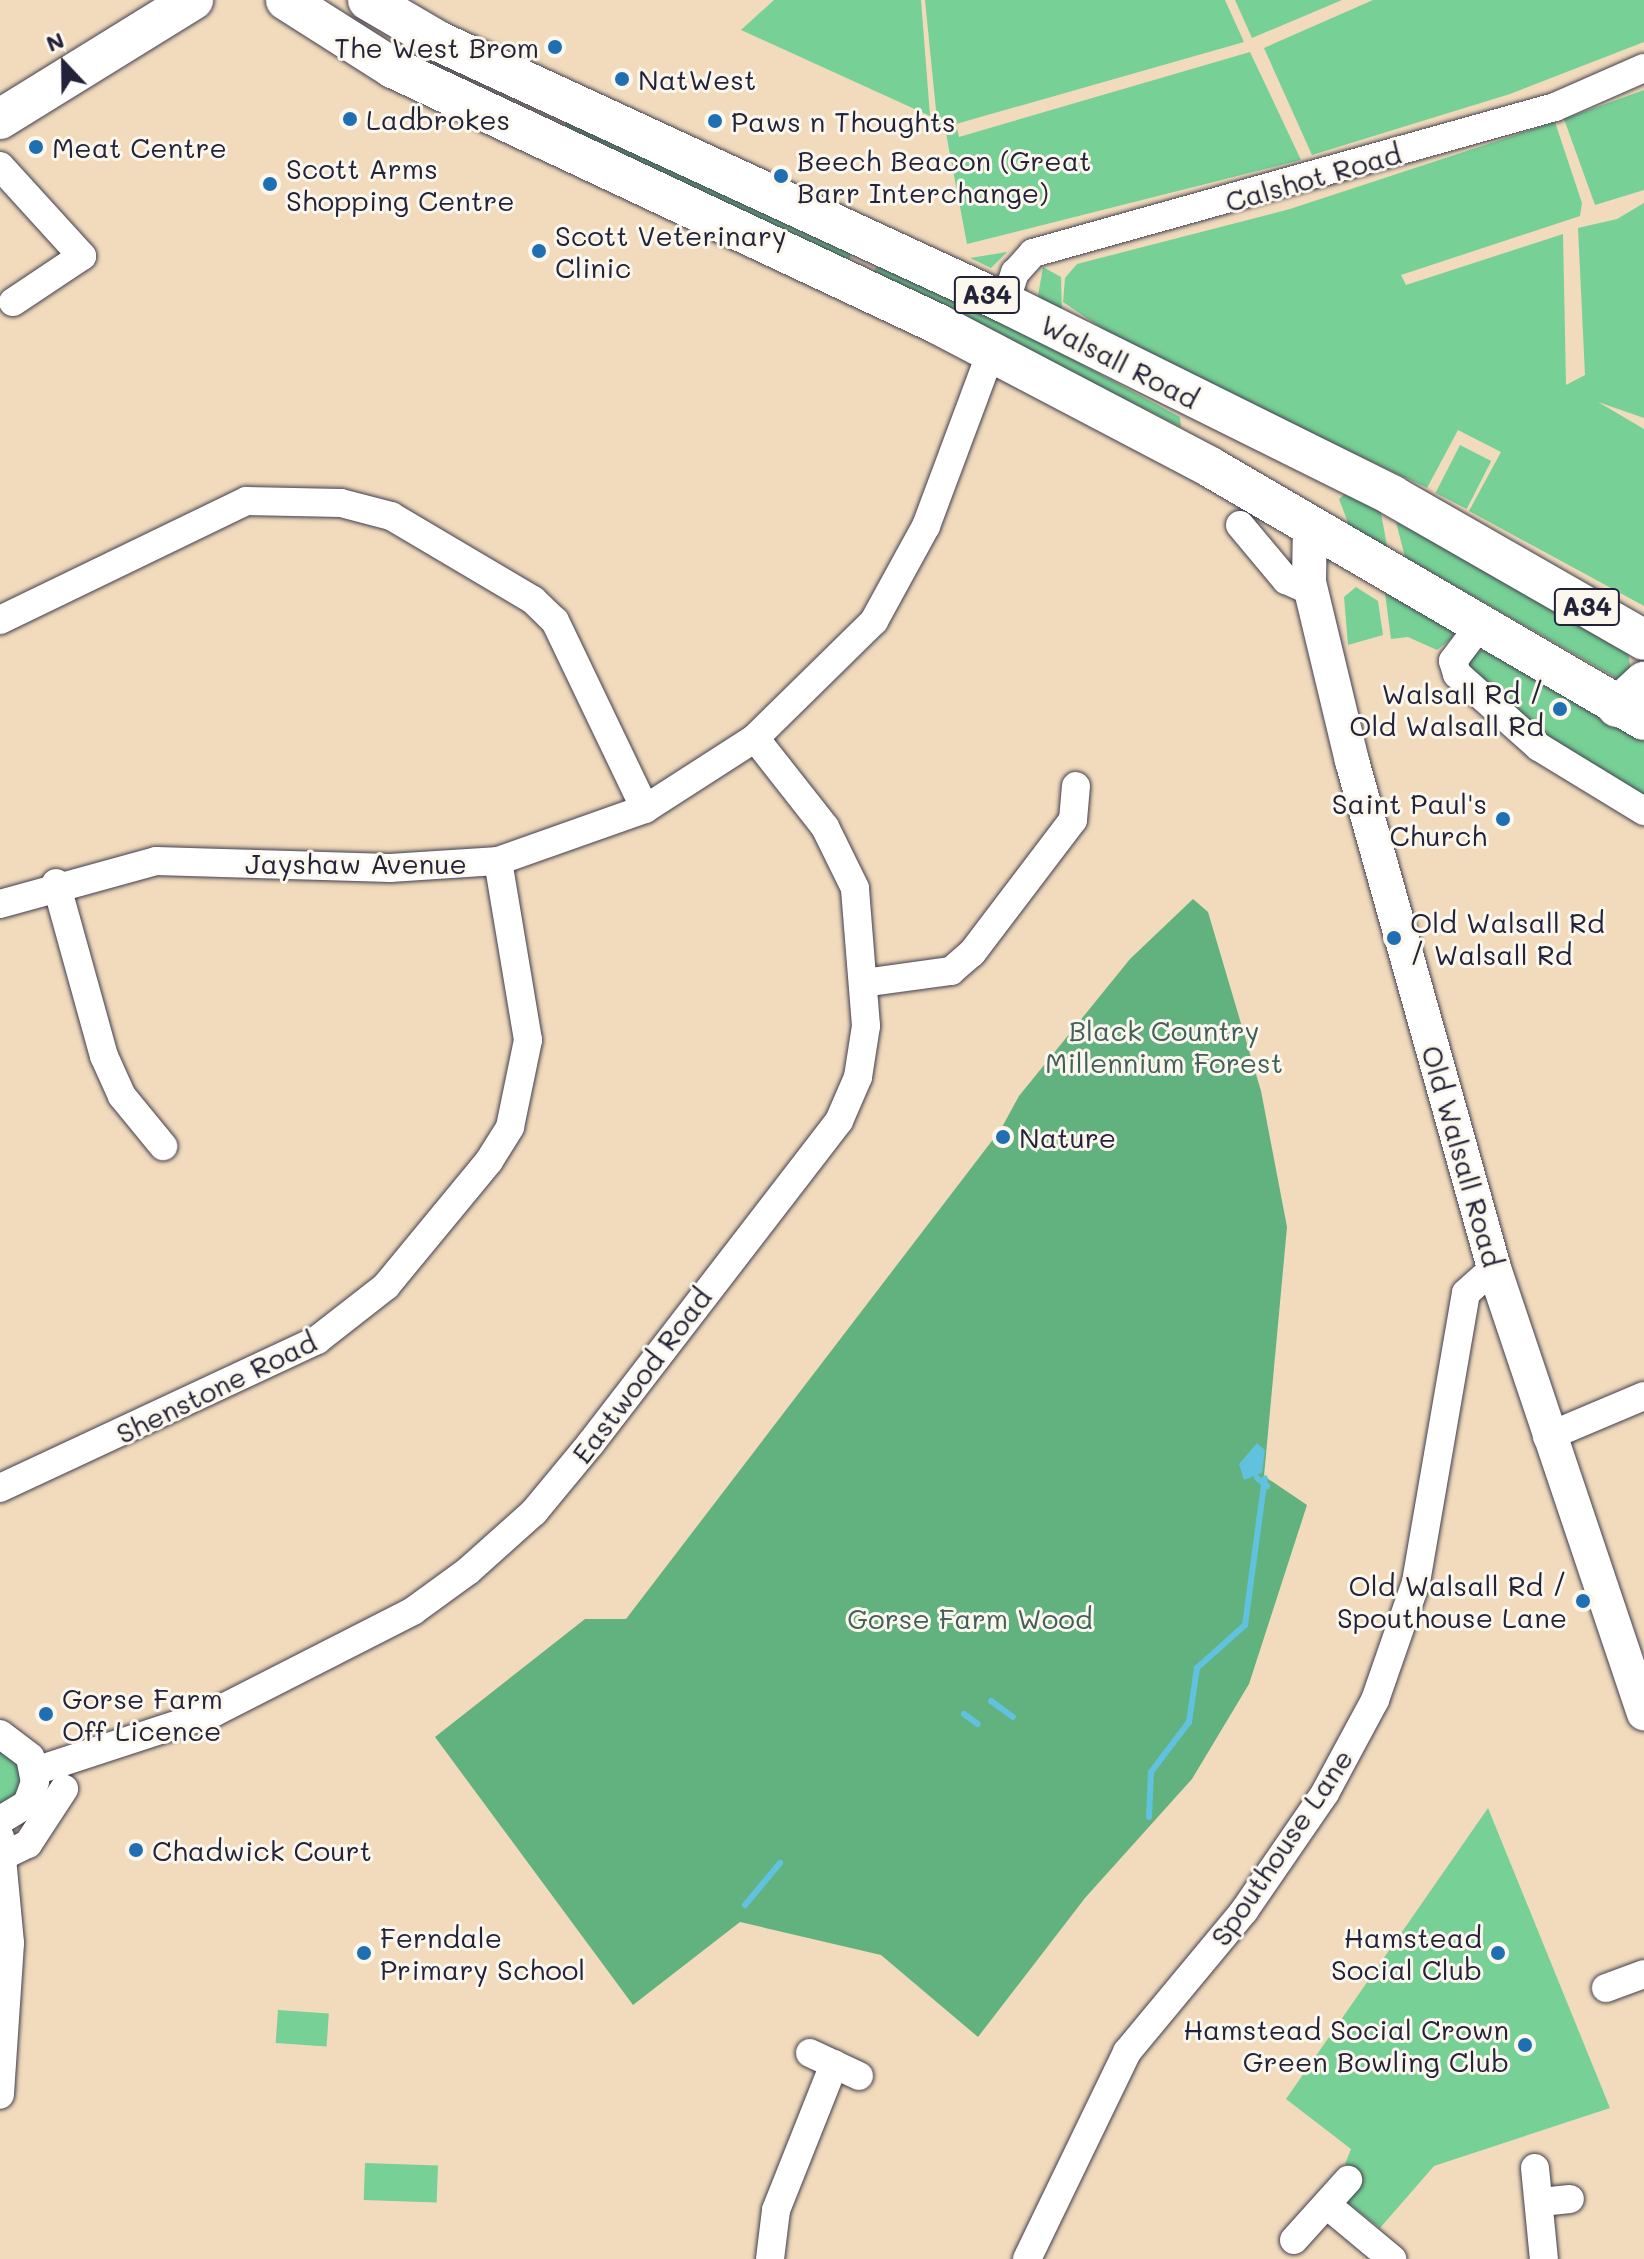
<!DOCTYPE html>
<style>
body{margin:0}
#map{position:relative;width:1644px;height:2259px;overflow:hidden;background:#f1dbbc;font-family:Mali,sans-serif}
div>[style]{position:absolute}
.green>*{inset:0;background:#77d095;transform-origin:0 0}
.forest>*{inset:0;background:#61b27e}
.water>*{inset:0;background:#60c2de}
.stream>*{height:6px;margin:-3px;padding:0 3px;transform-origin:3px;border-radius:3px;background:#60c2de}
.roads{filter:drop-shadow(0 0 2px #413e4e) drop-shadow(0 0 2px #413e4e)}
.minor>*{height:28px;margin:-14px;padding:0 14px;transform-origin:14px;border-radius:14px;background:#fff}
.major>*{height:34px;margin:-17px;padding:0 17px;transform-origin:17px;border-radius:17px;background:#fff}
.highway>*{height:40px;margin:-20px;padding:0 20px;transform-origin:20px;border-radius:20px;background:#fff}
.dots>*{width:22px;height:22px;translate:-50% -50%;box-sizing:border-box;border:4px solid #fbf7ec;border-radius:50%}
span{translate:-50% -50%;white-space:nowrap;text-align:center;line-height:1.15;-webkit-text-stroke:6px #fbf7ec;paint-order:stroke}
.shield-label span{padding:2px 6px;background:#fbf7ec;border:2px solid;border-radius:6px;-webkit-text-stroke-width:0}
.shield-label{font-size:26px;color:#22223b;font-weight:700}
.poi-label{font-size:28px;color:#22223b}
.right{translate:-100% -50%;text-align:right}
.left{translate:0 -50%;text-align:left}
.street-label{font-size:28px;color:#22223b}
.park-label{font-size:28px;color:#405f5a}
.north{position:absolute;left:24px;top:24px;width:80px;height:80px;-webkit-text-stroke:6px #fbf7ec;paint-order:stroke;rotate:338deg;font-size:22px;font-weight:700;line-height:32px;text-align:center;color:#22223b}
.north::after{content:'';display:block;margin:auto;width:28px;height:36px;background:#22223b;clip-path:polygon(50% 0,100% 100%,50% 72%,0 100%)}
</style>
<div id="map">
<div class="green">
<div style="clip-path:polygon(774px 0,921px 0,930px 116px,741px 30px)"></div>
<div style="clip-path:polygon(925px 0,1225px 0,1244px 42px,956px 124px,959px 137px,1250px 52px,1301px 160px,967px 244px,945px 128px,938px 130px)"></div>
<div style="clip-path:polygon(1235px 0,1342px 0,1252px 38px)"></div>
<div style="clip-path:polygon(1373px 0,1644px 0,1644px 42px,1510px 94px,1312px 155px,1264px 48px)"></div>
<div style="clip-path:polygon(1644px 90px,1644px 190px,1595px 205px,1564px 119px)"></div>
<div style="left:570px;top:115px;width:314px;height:12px;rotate:26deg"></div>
<div style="clip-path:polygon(1555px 122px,1582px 203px,1580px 216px,1401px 275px,1406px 285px,1563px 234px,1566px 385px,1585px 375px,1578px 228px,1617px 219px,1644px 203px,1644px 418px,1598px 402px,1644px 429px,1644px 606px,1469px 511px,1501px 452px,1458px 430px,1427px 488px,1125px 344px,1063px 302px,1065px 278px,1077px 264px,1290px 209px)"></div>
<div style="clip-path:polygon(1007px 252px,991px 268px,970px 258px)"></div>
<div style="clip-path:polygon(882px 257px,1180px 417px,1181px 427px,873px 273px)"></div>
<div style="clip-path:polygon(1043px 267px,1061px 277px,1062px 314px,1038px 296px)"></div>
<div style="left:1460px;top:445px;width:35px;height:54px;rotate:27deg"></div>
<div style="clip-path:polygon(1348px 491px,1380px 508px,1388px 551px,1350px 528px,1339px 499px)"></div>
<div style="clip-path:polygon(1396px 522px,1627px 644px,1631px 673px,1620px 680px,1405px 557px)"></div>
<div style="clip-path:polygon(1356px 587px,1378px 601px,1383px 635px,1348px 645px,1344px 597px)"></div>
<div style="clip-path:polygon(1385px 593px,1454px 626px,1452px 638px,1437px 650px,1408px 637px,1391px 639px)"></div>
<div style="clip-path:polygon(1485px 649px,1644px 736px,1644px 799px,1542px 737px,1468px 671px,1466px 658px)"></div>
<div style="clip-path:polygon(0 1746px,23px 1766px,22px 1794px,0 1812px)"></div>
<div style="clip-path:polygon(1488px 1808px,1610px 2108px,1434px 2166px,1380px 2228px,1344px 2200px,1363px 2180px,1345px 2164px,1351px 2149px,1286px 2099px)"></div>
<div style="left:278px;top:2010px;width:51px;height:33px;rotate:4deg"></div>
<div style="left:365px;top:2163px;width:73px;height:37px;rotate:2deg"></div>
</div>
<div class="forest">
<div style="clip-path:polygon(1193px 899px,1208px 912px,1261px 1091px,1287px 1227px,1264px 1476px,1307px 1505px,1249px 1684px,1192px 1779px,1085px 1898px,978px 2037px,881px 1955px,740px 1922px,633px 2005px,435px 1737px,585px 1619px,626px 1619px,1001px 1129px,1019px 1096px,1130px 959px)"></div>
</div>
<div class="water">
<div style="clip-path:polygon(1257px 1443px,1265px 1450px,1262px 1473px,1244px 1480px,1239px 1464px)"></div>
</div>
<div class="stream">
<div style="left:1257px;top:1478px;width:13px;rotate:39deg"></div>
<div style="left:991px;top:1701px;width:27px;rotate:36deg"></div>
<div style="left:964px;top:1714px;width:17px;rotate:36deg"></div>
<div style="left:1149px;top:1817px;width:45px;rotate:-87.5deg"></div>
<div style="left:1151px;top:1772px;width:63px;rotate:-52.8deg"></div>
<div style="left:1189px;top:1722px;width:55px;rotate:-81.6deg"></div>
<div style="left:1197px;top:1668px;width:64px;rotate:-41.9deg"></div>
<div style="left:1245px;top:1625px;width:148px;rotate:-82.3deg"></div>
<div style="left:745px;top:1905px;width:55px;rotate:-50.2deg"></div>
</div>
<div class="roads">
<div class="minor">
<div style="left:0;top:166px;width:122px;rotate:47.7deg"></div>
<div style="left:82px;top:256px;width:83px;rotate:146.3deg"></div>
<div style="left:1005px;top:303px;width:32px;rotate:-72deg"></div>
<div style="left:1015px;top:273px;width:27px;rotate:-48deg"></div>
<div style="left:1033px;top:253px;width:542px;rotate:-15.63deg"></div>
<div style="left:1555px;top:107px;width:97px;rotate:-23.7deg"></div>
<div style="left:1240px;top:525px;width:72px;rotate:50.1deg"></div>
<div style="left:1286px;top:580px;width:27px;rotate:24deg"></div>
<div style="left:0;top:620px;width:273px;rotate:-25.8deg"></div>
<div style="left:246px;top:501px;width:95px;rotate:1.2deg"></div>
<div style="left:341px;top:503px;width:52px;rotate:14.6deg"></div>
<div style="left:391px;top:516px;width:165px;rotate:30.6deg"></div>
<div style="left:533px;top:600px;width:30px;rotate:44deg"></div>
<div style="left:555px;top:621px;width:208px;rotate:64.4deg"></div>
<div style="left:1480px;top:625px;width:45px;rotate:126.9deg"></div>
<div style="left:1453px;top:661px;width:14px;rotate:73deg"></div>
<div style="left:1457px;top:674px;width:110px;rotate:41.7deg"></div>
<div style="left:1539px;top:747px;width:123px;rotate:31.4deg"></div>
<div style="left:56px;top:883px;width:180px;rotate:74.5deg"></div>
<div style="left:104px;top:1056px;width:44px;rotate:65.8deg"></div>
<div style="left:122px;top:1096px;width:65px;rotate:50.6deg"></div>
<div style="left:0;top:904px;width:162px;rotate:-15.4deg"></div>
<div style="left:156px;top:861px;width:234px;rotate:1.7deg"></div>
<div style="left:390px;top:868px;width:108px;rotate:-3.7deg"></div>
<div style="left:498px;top:861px;width:156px;rotate:-19.5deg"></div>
<div style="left:645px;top:809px;width:131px;rotate:-32.8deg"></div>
<div style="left:755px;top:738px;width:167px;rotate:-44.5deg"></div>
<div style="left:874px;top:621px;width:108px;rotate:-61.3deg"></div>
<div style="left:926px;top:526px;width:186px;rotate:-69.5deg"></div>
<div style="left:863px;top:983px;width:89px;rotate:-7.8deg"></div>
<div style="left:951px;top:971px;width:28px;rotate:-41deg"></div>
<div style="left:972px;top:953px;width:167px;rotate:-52.8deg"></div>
<div style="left:1073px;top:820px;width:34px;rotate:-85deg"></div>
<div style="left:1547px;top:1437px;width:105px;rotate:-22.9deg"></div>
<div style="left:0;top:1488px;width:350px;rotate:-25deg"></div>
<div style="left:317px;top:1340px;width:88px;rotate:-38deg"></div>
<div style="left:386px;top:1286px;width:162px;rotate:-50.5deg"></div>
<div style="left:489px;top:1161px;width:40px;rotate:-58deg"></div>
<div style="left:510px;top:1127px;width:89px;rotate:-78.3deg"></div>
<div style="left:528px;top:1040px;width:181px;rotate:-99.5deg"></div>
<div style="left:0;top:1734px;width:38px;rotate:37deg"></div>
<div style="left:30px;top:1757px;width:25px;rotate:79deg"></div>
<div style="left:35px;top:1782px;width:23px;rotate:110deg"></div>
<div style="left:27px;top:1804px;width:31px;rotate:149deg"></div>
<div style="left:35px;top:1771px;width:189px;rotate:-18.1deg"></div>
<div style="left:215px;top:1712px;width:222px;rotate:-27deg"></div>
<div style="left:413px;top:1611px;width:68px;rotate:-36deg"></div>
<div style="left:468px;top:1571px;width:89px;rotate:-41.8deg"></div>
<div style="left:534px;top:1512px;width:89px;rotate:-50.4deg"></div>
<div style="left:591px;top:1443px;width:406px;rotate:-52.4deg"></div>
<div style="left:839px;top:1121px;width:48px;rotate:-66.6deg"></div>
<div style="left:858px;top:1077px;width:52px;rotate:-81.1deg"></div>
<div style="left:866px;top:1026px;width:138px;rotate:-94.6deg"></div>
<div style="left:855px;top:888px;width:68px;rotate:-116.2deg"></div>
<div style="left:825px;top:827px;width:113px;rotate:-128.2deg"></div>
<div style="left:0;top:1837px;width:106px;rotate:84.6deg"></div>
<div style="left:10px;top:1943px;width:152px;rotate:93.8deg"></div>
<div style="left:3px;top:1856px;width:28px;rotate:-26deg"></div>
<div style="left:28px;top:1844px;width:66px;rotate:-56.8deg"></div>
<div style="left:1606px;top:1988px;width:40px;rotate:-20.2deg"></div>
<div style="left:810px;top:2053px;width:54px;rotate:25.1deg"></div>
<div style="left:1535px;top:2168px;width:91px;rotate:84.4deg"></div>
<div style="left:1541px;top:2202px;width:29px;rotate:-6deg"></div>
<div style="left:1327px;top:2205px;width:85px;rotate:39.7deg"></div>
<div style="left:1294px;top:2240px;width:81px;rotate:-48deg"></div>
<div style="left:770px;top:2259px;width:49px;rotate:-83deg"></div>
<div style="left:776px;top:2210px;width:157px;rotate:-68.3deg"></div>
<div style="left:1027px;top:2259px;width:230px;rotate:-64.2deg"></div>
<div style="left:1127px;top:2052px;width:183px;rotate:-50.3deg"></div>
<div style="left:1244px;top:1911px;width:143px;rotate:-55.5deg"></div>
<div style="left:1325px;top:1793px;width:106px;rotate:-61.7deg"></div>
<div style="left:1375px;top:1700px;width:125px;rotate:-70.8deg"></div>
<div style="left:1416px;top:1582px;width:293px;rotate:-80.2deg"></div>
<div style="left:1466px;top:1293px;width:38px;rotate:-42deg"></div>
</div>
<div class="major">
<div style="left:1310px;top:523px;width:59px;rotate:91deg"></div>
<div style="left:1309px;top:582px;width:184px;rotate:76.5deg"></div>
<div style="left:1352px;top:761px;width:527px;rotate:74.35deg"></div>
<div style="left:1494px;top:1268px;width:470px;rotate:71.4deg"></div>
</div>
<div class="highway">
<div style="left:286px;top:0;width:127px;rotate:32.4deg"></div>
<div style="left:393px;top:68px;width:602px;rotate:25.16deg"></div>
<div style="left:938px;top:324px;width:307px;rotate:27.7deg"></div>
<div style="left:1210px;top:467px;width:502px;rotate:30.24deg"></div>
<div style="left:368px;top:0;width:83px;rotate:30.3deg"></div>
<div style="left:440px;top:42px;width:622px;rotate:24.79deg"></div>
<div style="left:1005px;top:303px;width:433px;rotate:26.4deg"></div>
<div style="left:1393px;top:496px;width:289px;rotate:29.8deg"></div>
<div style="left:0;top:119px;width:227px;rotate:-31.7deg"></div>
<div style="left:1617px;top:707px;width:37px;rotate:-43deg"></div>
</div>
</div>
<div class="dots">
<div style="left:555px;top:47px;background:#1f6fb2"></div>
<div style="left:622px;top:79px;background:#1f6fb2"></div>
<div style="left:350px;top:119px;background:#1f6fb2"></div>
<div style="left:715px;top:121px;background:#1f6fb2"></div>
<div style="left:36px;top:147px;background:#1f6fb2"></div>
<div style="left:781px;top:176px;background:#1f6fb2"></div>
<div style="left:270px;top:184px;background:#1f6fb2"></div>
<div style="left:539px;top:251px;background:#1f6fb2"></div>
<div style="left:1560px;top:709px;background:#1f6fb2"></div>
<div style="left:1503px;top:819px;background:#1f6fb2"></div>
<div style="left:1394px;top:938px;background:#1f6fb2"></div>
<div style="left:1003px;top:1137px;background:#1f6fb2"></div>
<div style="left:1583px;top:1601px;background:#1f6fb2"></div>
<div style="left:46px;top:1714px;background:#1f6fb2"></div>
<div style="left:136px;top:1850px;background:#1f6fb2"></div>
<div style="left:364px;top:1953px;background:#1f6fb2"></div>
<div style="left:1498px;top:1953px;background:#1f6fb2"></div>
<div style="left:1525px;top:2045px;background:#1f6fb2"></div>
</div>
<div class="shield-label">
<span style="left:987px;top:295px">A34</span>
<span style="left:1587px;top:607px">A34</span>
</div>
<div class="poi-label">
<span class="right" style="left:539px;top:47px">The West Brom</span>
<span class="left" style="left:638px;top:79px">NatWest</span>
<span class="left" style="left:366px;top:119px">Ladbrokes</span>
<span class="left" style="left:731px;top:121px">Paws n Thoughts</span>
<span class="left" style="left:52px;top:147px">Meat Centre</span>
<span class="left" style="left:797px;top:176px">Beech Beacon (Great<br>Barr Interchange)</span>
<span class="left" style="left:286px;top:184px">Scott Arms<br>Shopping Centre</span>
<span class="left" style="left:555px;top:251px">Scott Veterinary<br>Clinic</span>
<span class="right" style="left:1544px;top:709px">Walsall Rd /<br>Old Walsall Rd</span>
<span class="right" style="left:1487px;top:819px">Saint Paul's<br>Church</span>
<span class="left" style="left:1410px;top:938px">Old Walsall Rd<br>/ Walsall Rd</span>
<span class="left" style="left:1019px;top:1137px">Nature</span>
<span class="right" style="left:1567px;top:1601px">Old Walsall Rd /<br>Spouthouse Lane</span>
<span class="left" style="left:62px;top:1714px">Gorse Farm<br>Off Licence</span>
<span class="left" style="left:152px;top:1850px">Chadwick Court</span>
<span class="left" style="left:380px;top:1953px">Ferndale<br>Primary School</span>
<span class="right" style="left:1482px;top:1953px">Hamstead<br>Social Club</span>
<span class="right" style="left:1509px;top:2045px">Hamstead Social Crown<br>Green Bowling Club</span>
</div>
<div class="street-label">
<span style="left:1313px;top:177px;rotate:-16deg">Calshot Road</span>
<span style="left:1120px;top:361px;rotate:27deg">Walsall Road</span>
<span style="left:356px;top:863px">Jayshaw Avenue</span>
<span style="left:1463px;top:1156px;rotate:74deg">Old Walsall Road</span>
<span style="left:641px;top:1375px;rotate:-53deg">Eastwood Road</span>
<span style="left:216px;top:1387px;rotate:-26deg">Shenstone Road</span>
<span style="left:1281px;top:1847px;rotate:-56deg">Spouthouse Lane</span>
</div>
<div class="park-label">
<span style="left:1164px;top:1046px">Black Country<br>Millennium Forest</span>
<span style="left:970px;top:1618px">Gorse Farm Wood</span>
</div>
<div class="north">N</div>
</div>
